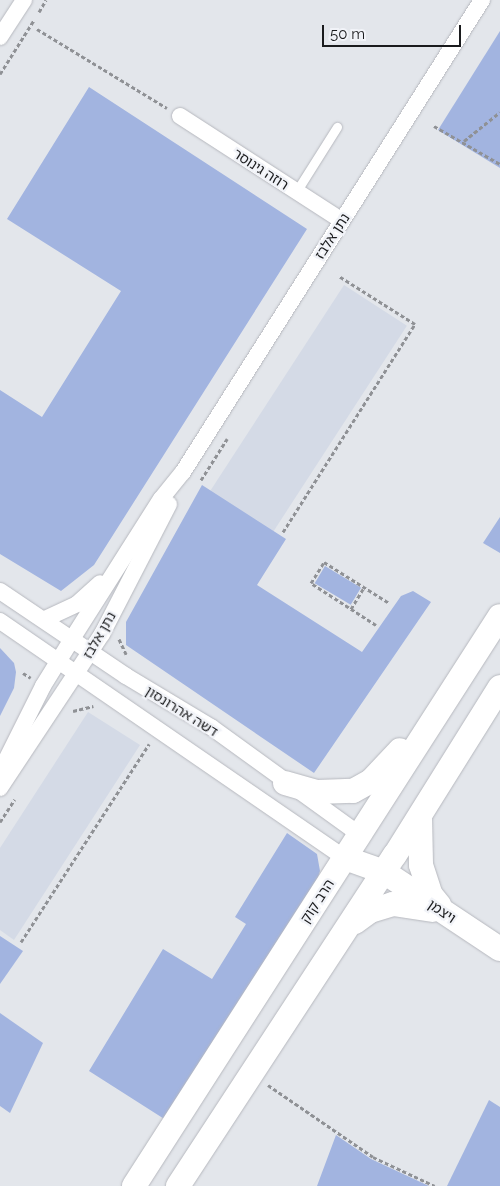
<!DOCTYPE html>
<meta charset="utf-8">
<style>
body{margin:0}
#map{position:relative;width:500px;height:1186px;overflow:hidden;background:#e3e6eb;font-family:Raleway,"Noto Sans Hebrew",sans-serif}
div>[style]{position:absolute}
.built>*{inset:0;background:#d4dae6;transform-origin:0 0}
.green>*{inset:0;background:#a2b4e0;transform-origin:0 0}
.path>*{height:3px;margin-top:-1.5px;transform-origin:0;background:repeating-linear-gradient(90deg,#8f9195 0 4px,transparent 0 6.5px)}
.roads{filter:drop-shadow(0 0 1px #b6b8be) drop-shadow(0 0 1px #b6b8be)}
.lane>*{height:9px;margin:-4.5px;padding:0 4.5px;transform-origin:4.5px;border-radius:4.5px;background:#fff}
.street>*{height:16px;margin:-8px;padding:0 8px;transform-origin:8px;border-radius:8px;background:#fff}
.secondary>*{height:24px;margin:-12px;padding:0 12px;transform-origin:12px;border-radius:12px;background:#fff}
span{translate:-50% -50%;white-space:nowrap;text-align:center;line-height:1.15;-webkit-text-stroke:4.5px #f1f3f8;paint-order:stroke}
.street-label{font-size:14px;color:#1a1b1d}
.scale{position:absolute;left:322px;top:25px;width:139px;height:22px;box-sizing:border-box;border:2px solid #1a1b1d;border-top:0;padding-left:6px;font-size:15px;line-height:18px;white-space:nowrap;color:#1a1b1d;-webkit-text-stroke:4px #f1f3f8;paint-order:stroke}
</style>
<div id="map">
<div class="built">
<div style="left:344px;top:285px;width:75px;height:246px;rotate:33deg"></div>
<div style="clip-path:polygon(88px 712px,140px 745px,14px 940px,0 930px,0 848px)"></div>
</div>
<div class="green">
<div style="clip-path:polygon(500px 31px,500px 168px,438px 130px)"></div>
<div style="clip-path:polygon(89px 87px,307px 229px,94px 565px,61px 591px,0 554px,0 390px,42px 417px,121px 291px,7px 219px)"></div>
<div style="clip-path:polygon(202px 485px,286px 539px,257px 585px,362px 652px,401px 596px,413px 591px,431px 602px,314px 773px,126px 645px,126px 622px)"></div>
<div style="clip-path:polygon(500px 517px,500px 553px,483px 543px)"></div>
<div style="left:325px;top:566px;width:42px;height:20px;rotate:31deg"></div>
<div style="clip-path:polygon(0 648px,14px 663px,16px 672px,14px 688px,0 716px)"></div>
<div style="clip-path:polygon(287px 833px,317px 854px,320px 871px,317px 881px,169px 1122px,89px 1071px,163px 949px,212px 979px,246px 924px,235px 917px)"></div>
<div style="clip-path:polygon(0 936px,23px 951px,0 984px)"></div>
<div style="clip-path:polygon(0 1013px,43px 1043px,10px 1113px,0 1106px)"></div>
<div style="clip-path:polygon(489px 1100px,500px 1107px,500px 1186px,447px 1186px)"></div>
<div style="clip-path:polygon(336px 1135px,371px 1159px,429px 1186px,317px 1186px)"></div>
</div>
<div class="path">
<div style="left:39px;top:12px;width:14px;rotate:-60deg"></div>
<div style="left:37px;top:29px;width:152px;rotate:31.3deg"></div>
<div style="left:0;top:74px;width:64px;rotate:-57.8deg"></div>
<div style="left:434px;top:126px;width:76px;rotate:29.9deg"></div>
<div style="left:464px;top:141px;width:46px;rotate:-38.9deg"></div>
<div style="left:201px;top:480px;width:49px;rotate:-57.6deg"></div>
<div style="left:283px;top:532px;width:246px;rotate:-57.6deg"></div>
<div style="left:415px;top:324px;width:90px;rotate:-147.7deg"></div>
<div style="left:351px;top:609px;width:26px;rotate:-59deg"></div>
<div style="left:376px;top:625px;width:77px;rotate:-147.1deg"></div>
<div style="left:311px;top:583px;width:25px;rotate:-58deg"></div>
<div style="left:324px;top:562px;width:77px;rotate:32.2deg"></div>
<div style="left:119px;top:639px;width:17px;rotate:65deg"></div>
<div style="left:23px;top:673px;width:9px;rotate:32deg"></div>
<div style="left:73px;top:711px;width:21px;rotate:-14deg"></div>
<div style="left:0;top:822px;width:27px;rotate:-57deg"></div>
<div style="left:21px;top:942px;width:236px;rotate:-57.1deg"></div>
<div style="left:268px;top:1085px;width:127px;rotate:34.4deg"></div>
<div style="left:373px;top:1157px;width:68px;rotate:25.1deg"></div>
</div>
<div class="roads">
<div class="lane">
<div style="left:296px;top:192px;width:77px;rotate:-57.8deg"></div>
</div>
<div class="street">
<div style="left:0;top:37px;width:44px;rotate:-57deg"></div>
<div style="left:180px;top:116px;width:193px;rotate:32.9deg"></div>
<div style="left:0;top:591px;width:152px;rotate:34deg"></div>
<div style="left:126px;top:676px;width:99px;rotate:31deg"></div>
<div style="left:211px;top:727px;width:184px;rotate:35.9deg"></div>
<div style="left:45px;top:619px;width:35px;rotate:-25deg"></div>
<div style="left:77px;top:604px;width:31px;rotate:-42deg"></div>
<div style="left:0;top:621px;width:419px;rotate:34.5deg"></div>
<div style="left:0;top:772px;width:96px;rotate:-63.4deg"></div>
<div style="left:43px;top:686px;width:55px;rotate:-58.3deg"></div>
<div style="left:72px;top:639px;width:166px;rotate:-57.6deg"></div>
<div style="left:161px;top:499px;width:35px;rotate:-51deg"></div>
<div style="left:183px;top:472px;width:559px;rotate:-57.65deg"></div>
<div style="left:0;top:788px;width:185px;rotate:-56.5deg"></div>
<div style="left:102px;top:634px;width:146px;rotate:-62.7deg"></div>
</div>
<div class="secondary">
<div style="left:285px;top:783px;width:33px;rotate:16deg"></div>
<div style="left:317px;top:792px;width:36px;rotate:-2deg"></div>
<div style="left:353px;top:791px;width:21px;rotate:-29deg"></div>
<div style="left:371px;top:781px;width:42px;rotate:-46.9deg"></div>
<div style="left:420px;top:816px;width:49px;rotate:88.8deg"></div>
<div style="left:421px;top:865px;width:32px;rotate:72deg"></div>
<div style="left:431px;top:895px;width:13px;rotate:51deg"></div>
<div style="left:345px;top:858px;width:41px;rotate:19.7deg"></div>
<div style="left:384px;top:872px;width:139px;rotate:33.6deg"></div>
<div style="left:355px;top:922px;width:19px;rotate:-36deg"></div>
<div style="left:370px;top:911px;width:24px;rotate:-17deg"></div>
<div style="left:393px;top:904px;width:40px;rotate:8.5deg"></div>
<div style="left:134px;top:1186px;width:677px;rotate:-57.3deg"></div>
<div style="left:178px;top:1186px;width:396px;rotate:-56.8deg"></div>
<div style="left:395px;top:855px;width:198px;rotate:-58deg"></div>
</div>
</div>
<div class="street-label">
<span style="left:261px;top:169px;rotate:33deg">רוזה גינוסר</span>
<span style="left:332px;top:236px;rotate:-57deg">נתן אלבז</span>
<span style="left:99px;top:635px;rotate:-60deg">נתן אלבז</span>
<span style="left:182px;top:711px;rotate:32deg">דשה אהרונסון</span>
<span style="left:317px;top:901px;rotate:-57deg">הרב קוק</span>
<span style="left:442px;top:911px;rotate:34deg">ויצמן</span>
</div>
<div class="scale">50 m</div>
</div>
